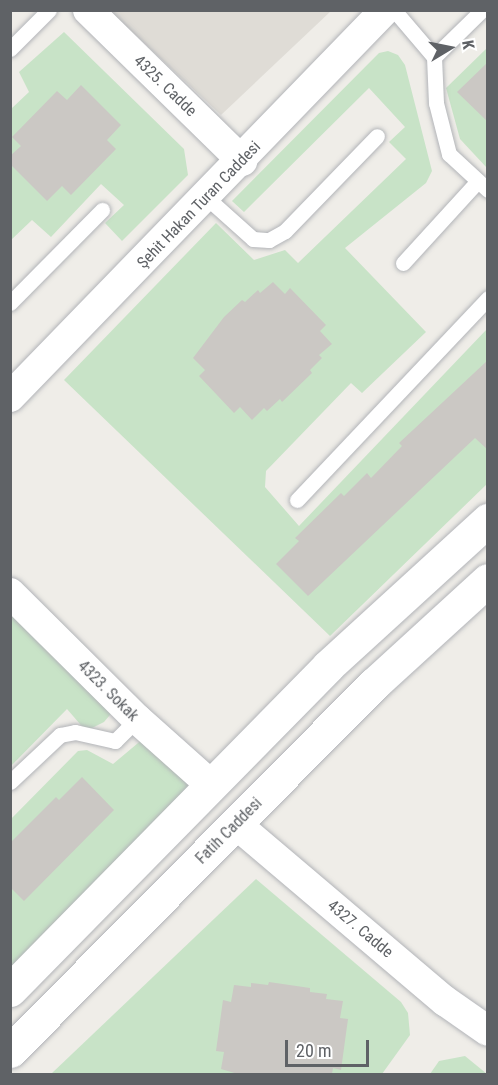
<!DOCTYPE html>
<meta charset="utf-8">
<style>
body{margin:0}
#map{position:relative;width:498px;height:1085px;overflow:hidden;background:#efede8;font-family:"Roboto Condensed",sans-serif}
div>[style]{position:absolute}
.education>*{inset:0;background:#dfdcd6}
.green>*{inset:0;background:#c8e3c7}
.building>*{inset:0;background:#cbc8c4}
.roads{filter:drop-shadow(0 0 2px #b2b4b8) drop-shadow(0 0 2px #b2b4b8)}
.lane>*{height:15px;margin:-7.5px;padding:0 7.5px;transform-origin:7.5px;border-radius:7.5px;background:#fff}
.street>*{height:30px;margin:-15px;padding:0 15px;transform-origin:15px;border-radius:15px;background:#fff}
.secondary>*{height:33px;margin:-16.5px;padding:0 16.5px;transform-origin:16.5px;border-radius:16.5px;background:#fff}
span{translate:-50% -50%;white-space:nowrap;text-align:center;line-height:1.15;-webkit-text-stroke:6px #fff;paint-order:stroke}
.street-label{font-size:16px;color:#5f6266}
.frame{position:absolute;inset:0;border:12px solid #5f6266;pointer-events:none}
.north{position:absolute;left:420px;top:18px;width:60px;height:60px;-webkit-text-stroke:4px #fff;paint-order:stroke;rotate:80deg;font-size:16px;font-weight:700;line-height:24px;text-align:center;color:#5f6266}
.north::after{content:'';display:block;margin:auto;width:21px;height:27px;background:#5f6266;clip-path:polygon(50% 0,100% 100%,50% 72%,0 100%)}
.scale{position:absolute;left:285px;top:1040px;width:84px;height:27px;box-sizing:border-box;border:3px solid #5f6266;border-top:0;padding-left:8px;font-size:18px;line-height:21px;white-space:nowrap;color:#5f6266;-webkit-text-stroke:4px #fff;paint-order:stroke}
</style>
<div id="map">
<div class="education">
<div style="clip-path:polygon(110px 11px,331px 11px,221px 115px)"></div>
</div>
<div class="green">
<div style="clip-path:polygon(64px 32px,184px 149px,188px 175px,122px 241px,105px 223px,124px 205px,101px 184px,51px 237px,32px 220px,11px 240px,11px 109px,29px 92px,19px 72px)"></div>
<div style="clip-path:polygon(487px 48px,487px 168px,460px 139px,446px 88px)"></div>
<div style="clip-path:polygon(388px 51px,398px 55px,405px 65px,432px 171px,426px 183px,345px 248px,426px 332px,362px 393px,351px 383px,266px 471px,265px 487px,299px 526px,487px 329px,487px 484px,330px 636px,64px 380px,216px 223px,254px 260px,285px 250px,298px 263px,406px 159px,389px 142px,405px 127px,369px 88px,244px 212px,232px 201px,379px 53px)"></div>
<div style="clip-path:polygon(10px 609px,115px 709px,104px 722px,86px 731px,67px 709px,11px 766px)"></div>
<div style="clip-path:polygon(144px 738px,195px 788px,11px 974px,11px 819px,78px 751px,87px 750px,113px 764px)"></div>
<div style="clip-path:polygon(256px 879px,401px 1002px,408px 1013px,410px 1035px,382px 1074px,51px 1074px)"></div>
<div style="clip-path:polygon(465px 1056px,487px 1074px,430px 1074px,439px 1061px)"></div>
</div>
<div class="building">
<div style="clip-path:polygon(488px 62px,488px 122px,457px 92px)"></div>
<div style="clip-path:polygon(81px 85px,121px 125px,107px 140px,116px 149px,71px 195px,62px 186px,47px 201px,10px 164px,10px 156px,21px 146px,12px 137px,57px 91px,67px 100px)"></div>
<div style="clip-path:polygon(273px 282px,285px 294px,290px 288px,326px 325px,320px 331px,332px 344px,319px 355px,322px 358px,310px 370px,312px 373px,282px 402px,280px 399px,267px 411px,264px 408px,252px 420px,240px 407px,234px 413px,199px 376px,205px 370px,193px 358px,224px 317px,242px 300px,245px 302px,258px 290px,260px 293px)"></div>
<div style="clip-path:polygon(488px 360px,488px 450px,475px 438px,308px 596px,276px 564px,299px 541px,295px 538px,341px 493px,344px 496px,367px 473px,371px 478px,402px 446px,399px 443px)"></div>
<div style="clip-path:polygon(82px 777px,114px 810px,24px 901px,10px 887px,10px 843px,56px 797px,59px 800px)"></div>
<div style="clip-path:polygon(269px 982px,310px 988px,310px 992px,327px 994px,326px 999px,343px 1001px,340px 1018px,348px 1019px,341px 1070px,333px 1068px,332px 1074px,238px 1074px,221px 1069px,224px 1052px,216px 1051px,223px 1000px,231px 1002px,234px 985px,251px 987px,251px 983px,268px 985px)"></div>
</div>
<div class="roads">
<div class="lane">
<div style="left:394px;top:10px;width:62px;rotate:49.6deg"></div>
<div style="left:482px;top:10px;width:67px;rotate:135.6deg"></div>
<div style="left:434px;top:57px;width:46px;rotate:87.5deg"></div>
<div style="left:436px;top:103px;width:53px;rotate:75.7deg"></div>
<div style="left:449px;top:154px;width:53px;rotate:42.7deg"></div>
<div style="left:10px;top:49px;width:55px;rotate:-45deg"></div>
<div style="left:206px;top:197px;width:63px;rotate:41.8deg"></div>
<div style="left:253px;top:239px;width:16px;rotate:4deg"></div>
<div style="left:269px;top:240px;width:18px;rotate:-29deg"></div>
<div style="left:285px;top:231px;width:132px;rotate:-45.9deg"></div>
<div style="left:403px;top:263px;width:111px;rotate:-47.6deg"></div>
<div style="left:10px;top:303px;width:131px;rotate:-45.3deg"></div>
<div style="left:297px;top:500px;width:278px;rotate:-46.6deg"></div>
<div style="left:10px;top:782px;width:69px;rotate:-43.2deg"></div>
<div style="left:60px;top:735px;width:15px;rotate:-11deg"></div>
<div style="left:75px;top:732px;width:41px;rotate:12.7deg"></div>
<div style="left:115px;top:741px;width:31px;rotate:-45deg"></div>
</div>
<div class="street">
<div style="left:88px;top:10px;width:216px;rotate:44.4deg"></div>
<div style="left:10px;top:397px;width:539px;rotate:-45.9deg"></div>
<div style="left:10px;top:593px;width:179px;rotate:44.8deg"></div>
<div style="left:137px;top:719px;width:98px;rotate:41.7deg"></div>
<div style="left:236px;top:824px;width:274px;rotate:40.3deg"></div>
<div style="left:445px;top:1001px;width:52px;rotate:34.9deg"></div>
</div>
<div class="secondary">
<div style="left:10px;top:990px;width:454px;rotate:-45.5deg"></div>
<div style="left:328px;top:666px;width:217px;rotate:-42.4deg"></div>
<div style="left:10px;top:1051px;width:517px;rotate:-45.24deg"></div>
<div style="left:374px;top:684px;width:154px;rotate:-42.4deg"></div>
</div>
</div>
<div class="street-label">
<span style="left:165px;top:86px;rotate:44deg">4325. Cadde</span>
<span style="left:199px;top:205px;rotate:-46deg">Şehit Hakan Turan Caddesi</span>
<span style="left:108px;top:691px;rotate:45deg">4323. Sokak</span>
<span style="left:229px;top:831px;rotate:-45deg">Fatih Caddesi</span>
<span style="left:360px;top:929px;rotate:40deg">4327. Cadde</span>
</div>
<div class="frame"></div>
<div class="north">K</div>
<div class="scale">20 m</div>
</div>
